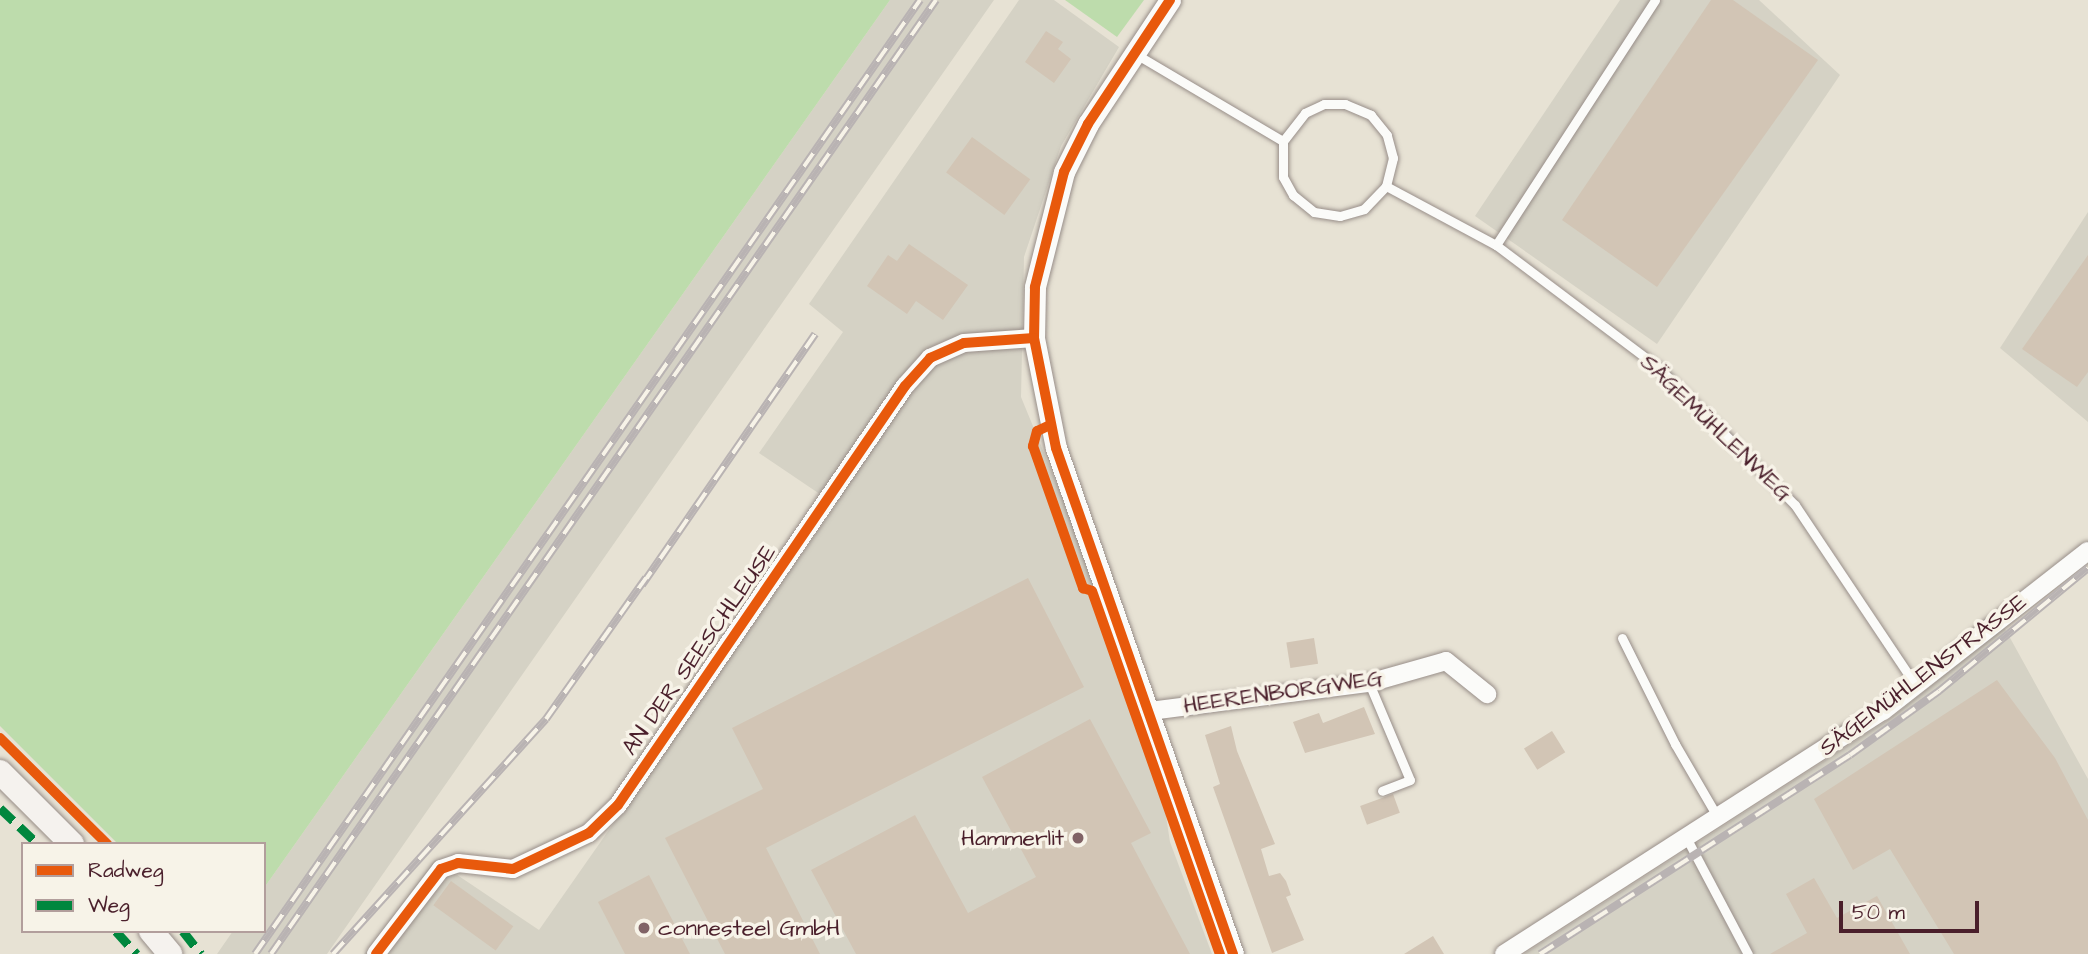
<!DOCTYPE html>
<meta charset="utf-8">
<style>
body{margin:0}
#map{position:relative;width:2088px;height:954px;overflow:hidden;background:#e7e2d4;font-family:"Architects Daughter",sans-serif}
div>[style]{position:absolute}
.industrial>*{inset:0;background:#d5d2c5}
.green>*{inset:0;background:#bddcac}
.building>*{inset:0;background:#d2c5b5;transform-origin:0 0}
.roads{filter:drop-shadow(0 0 2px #988e89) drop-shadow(0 0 2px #988e89)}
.service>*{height:9px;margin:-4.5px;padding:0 4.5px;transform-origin:4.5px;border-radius:4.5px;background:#fbfbf9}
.minor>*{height:18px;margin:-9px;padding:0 9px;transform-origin:9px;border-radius:9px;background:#fbfbf9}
.tertiary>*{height:21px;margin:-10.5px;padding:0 10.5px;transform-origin:10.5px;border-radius:10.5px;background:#fbfbf9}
.secondary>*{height:24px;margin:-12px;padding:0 12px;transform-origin:12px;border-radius:12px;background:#f5f2ee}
.rail>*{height:8px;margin-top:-4px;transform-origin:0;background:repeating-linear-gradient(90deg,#f7f3e8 0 16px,#b9b3b3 0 32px);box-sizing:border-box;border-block:2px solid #b9b3b3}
.quiet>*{height:9px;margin-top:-4.5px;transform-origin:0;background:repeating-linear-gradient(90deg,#00873e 0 18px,transparent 0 27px)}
.cycleway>*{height:10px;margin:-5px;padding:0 5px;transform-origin:5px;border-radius:5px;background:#e8590c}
.dots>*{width:19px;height:19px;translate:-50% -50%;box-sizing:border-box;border:4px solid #f7f3e8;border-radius:50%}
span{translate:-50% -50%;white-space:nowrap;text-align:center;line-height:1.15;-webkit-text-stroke:7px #f7f3e8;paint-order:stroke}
.street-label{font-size:23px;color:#4a1f2b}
.poi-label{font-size:23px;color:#4a1f2b}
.right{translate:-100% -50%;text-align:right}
.left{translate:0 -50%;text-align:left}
.legend{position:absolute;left:21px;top:842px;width:245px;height:91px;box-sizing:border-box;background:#f7f3e8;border:2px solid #b29e9c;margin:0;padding:9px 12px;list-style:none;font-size:21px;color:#4a1f2b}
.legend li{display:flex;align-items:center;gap:14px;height:35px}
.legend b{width:35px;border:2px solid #b29e9c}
.scale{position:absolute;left:1839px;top:901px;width:140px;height:32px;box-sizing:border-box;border:4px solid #4a1f2b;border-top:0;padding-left:9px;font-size:21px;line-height:24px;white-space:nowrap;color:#4a1f2b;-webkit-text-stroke:5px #f7f3e8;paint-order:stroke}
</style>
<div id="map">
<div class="industrial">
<div style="clip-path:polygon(890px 0,994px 0,327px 954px,217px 954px,233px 931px,264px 931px,264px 888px)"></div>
<div style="clip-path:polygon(1019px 0,1054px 0,1119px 47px,1061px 146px,1024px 257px,1021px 397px,1150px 711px,1170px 842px,1212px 954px,364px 954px,435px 860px,539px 930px,836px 505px,759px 453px,843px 332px,809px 304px)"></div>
<div style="clip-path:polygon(1620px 0,1759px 0,1840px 75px,1657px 344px,1475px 216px)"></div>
<div style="clip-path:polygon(2088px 212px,2088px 422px,2000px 348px)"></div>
<div style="clip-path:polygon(2004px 627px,2088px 779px,2088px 954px,1524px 954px,1891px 718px)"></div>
</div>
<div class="green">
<div style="clip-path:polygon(0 0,890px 0,264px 888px,264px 844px,118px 844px,0 726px)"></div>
<div style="clip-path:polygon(1065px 0,1144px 0,1117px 37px)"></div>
</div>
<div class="building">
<div style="clip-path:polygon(1711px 0,1733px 0,1818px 60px,1657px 287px,1562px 220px)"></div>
<div style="clip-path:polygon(1046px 31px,1063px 42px,1058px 49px,1071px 59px,1054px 83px,1025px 62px)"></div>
<div style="left:972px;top:137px;width:72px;height:44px;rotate:36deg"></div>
<div style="clip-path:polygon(909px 244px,968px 285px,943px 320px,916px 301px,907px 314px,867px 286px,888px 255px,897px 261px)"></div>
<div style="clip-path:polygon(2088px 255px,2088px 372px,2077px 387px,2022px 349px)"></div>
<div style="clip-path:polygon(1028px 578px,1084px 687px,766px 848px,820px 954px,725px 954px,665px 838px,763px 789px,732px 728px)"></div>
<div style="left:1314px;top:638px;width:26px;height:28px;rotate:81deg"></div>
<div style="clip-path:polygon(1997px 680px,2055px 758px,2088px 820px,2088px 954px,1954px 954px,1890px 849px,1853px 870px,1814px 799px)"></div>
<div style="clip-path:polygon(1364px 707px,1375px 734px,1305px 753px,1293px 722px,1319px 713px,1323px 723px)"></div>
<div style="clip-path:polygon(1090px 719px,1151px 833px,1131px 843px,1190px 954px,856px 954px,811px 870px,915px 815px,968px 913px,1036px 877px,982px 777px)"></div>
<div style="clip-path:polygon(1231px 726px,1237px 751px,1275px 844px,1261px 849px,1269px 876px,1280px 873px,1286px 881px,1291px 895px,1286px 897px,1304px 940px,1272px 953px,1213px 787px,1220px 784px,1205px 735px)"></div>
<div style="left:1552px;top:731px;width:25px;height:33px;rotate:58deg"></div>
<div style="left:1393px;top:794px;width:20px;height:35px;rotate:70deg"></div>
<div style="clip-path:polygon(649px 875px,690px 954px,625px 954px,598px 902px)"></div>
<div style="clip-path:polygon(1814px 878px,1837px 918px,1877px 896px,1910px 954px,1770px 954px,1807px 933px,1786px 894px)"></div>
<div style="left:451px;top:881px;width:77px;height:30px;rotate:36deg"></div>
<div style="clip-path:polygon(1433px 936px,1444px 954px,1404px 954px)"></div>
</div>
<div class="roads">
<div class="service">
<div style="left:1134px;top:53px;width:173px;rotate:30.6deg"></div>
<div style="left:1386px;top:186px;width:29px;rotate:-76deg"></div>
<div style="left:1393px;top:158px;width:24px;rotate:-105deg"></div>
<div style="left:1387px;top:135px;width:26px;rotate:-129deg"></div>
<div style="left:1371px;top:115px;width:28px;rotate:-157deg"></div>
<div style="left:1345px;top:104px;width:21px;rotate:180deg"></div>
<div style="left:1324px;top:104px;width:21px;rotate:155deg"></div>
<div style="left:1305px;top:113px;width:36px;rotate:128deg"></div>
<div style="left:1283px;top:141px;width:36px;rotate:90deg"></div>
<div style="left:1283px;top:177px;width:21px;rotate:61deg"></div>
<div style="left:1293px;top:195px;width:27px;rotate:39deg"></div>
<div style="left:1314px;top:212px;width:26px;rotate:9deg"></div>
<div style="left:1340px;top:216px;width:25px;rotate:-16deg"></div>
<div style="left:1364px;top:209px;width:32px;rotate:-46deg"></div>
<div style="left:1386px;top:186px;width:125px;rotate:28.2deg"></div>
<div style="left:1496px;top:245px;width:203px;rotate:37deg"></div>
<div style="left:1658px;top:367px;width:194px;rotate:45.2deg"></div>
<div style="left:1795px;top:505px;width:218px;rotate:56.2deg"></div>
<div style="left:1496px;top:245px;width:292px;rotate:-57deg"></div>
<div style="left:1622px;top:638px;width:119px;rotate:63.4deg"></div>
<div style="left:1675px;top:744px;width:86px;rotate:59.8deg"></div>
<div style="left:1369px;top:683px;width:105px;rotate:67.1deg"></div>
<div style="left:1410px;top:780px;width:30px;rotate:159deg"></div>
<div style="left:1687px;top:839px;width:130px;rotate:62.1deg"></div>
</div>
<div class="minor">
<div style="left:1150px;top:711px;width:221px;rotate:-7.3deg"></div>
<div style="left:1369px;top:683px;width:80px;rotate:-15.9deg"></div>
<div style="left:1446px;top:661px;width:53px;rotate:38.8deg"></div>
<div style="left:376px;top:954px;width:107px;rotate:-52.6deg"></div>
<div style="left:441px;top:869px;width:18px;rotate:-19deg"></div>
<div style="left:458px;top:863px;width:55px;rotate:6.2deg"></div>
<div style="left:513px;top:869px;width:84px;rotate:-25.3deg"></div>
<div style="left:589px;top:833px;width:40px;rotate:-44deg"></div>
<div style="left:618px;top:805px;width:508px;rotate:-55.59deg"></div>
<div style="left:905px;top:386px;width:38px;rotate:-48deg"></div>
<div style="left:930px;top:358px;width:37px;rotate:-24deg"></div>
<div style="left:964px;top:343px;width:70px;rotate:-4.1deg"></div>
<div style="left:1504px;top:954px;width:450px;rotate:-32.7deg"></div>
<div style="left:1883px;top:711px;width:260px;rotate:-38deg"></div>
</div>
<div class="tertiary">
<div style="left:1170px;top:0;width:149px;rotate:123.5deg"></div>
<div style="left:1088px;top:124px;width:54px;rotate:116.6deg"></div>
<div style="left:1064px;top:172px;width:119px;rotate:104.2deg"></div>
<div style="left:1035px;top:287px;width:51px;rotate:91.1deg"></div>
<div style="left:1034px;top:338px;width:112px;rotate:78.7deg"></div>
<div style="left:1056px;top:448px;width:536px;rotate:70.72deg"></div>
</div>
<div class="secondary">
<div style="left:0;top:772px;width:102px;rotate:45deg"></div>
<div style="left:151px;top:931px;width:30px;rotate:50deg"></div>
</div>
</div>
<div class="rail">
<div style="left:642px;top:585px;width:305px;rotate:-55.4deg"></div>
<div style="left:255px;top:954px;width:1163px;rotate:-55.12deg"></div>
<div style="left:271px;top:954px;width:1163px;rotate:-55.12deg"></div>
<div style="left:333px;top:954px;width:317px;rotate:-47.8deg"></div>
<div style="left:546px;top:719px;width:173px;rotate:-54.7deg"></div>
<div style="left:1540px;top:954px;width:368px;rotate:-32.7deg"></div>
<div style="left:1850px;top:755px;width:110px;rotate:-35.7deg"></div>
<div style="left:1939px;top:691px;width:193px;rotate:-39.5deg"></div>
</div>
<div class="quiet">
<div style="left:0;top:808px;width:52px;rotate:43.5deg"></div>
<div style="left:116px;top:931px;width:31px;rotate:48deg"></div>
<div style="left:183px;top:931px;width:29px;rotate:52deg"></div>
</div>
<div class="cycleway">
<div style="left:1170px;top:0;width:149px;rotate:123.5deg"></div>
<div style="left:1088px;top:124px;width:54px;rotate:116.6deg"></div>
<div style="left:1064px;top:172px;width:119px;rotate:104.2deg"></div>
<div style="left:1035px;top:287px;width:51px;rotate:91.1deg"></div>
<div style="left:1034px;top:338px;width:112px;rotate:78.7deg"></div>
<div style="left:1056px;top:448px;width:536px;rotate:70.72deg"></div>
<div style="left:1050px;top:425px;width:14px;rotate:155deg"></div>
<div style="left:1037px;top:431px;width:16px;rotate:105deg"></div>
<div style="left:1033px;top:446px;width:151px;rotate:70.6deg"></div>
<div style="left:1083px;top:588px;width:9px;rotate:18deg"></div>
<div style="left:1092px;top:591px;width:385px;rotate:70.6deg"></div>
<div style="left:0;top:738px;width:151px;rotate:44.7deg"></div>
<div style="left:376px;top:954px;width:107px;rotate:-52.6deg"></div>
<div style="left:441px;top:869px;width:18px;rotate:-19deg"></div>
<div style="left:458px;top:863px;width:55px;rotate:6.2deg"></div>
<div style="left:513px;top:869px;width:84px;rotate:-25.3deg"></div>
<div style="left:589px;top:833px;width:40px;rotate:-44deg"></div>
<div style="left:618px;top:805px;width:508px;rotate:-55.59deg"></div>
<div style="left:905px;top:386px;width:38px;rotate:-48deg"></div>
<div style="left:930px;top:358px;width:37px;rotate:-24deg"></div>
<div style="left:964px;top:343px;width:70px;rotate:-4.1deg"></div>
</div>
<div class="dots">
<div style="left:1078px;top:838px;background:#816366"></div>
<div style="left:644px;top:928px;background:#816366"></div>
</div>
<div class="street-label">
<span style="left:1716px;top:428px;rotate:44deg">SÄGEMÜHLENWEG</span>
<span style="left:699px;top:650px;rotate:-55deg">AN DER SEESCHLEUSE</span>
<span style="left:1923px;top:675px;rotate:-37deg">SÄGEMÜHLENSTRASSE</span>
<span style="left:1283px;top:692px;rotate:-8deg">HEERENBORGWEG</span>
</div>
<div class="poi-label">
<span class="right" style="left:1064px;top:838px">Hammerlit</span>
<span class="left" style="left:658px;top:928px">connesteel GmbH</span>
</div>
<ul class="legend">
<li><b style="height:9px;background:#e8590c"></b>Radweg</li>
<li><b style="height:9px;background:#00873e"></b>Weg</li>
</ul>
<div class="scale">50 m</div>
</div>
